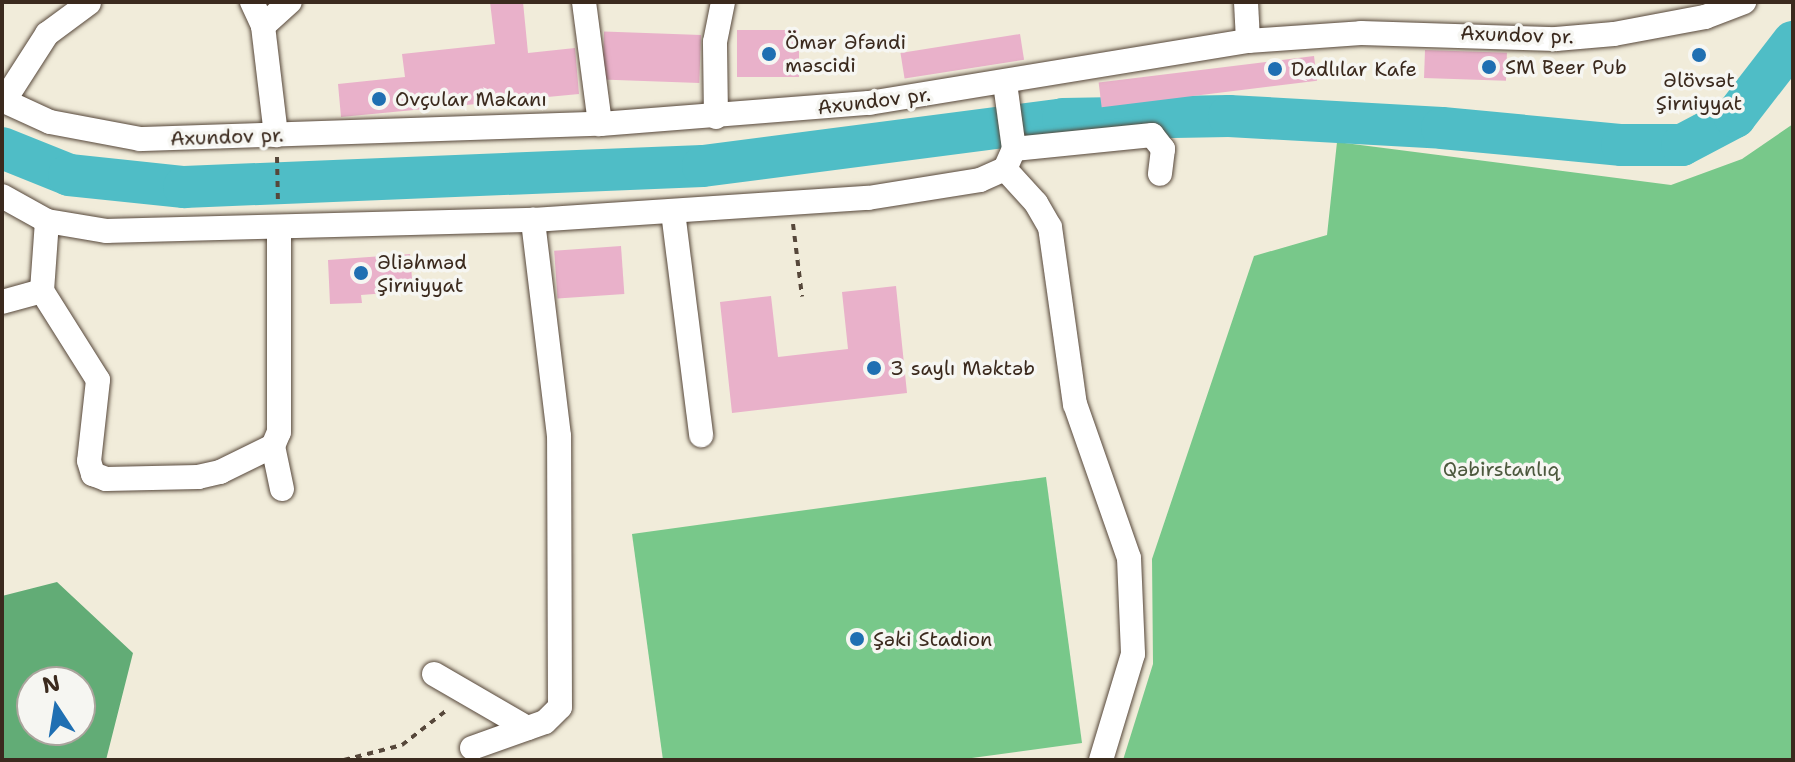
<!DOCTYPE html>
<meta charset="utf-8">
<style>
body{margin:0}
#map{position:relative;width:1795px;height:762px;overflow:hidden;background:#f1ecda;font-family:"Shantell Sans",sans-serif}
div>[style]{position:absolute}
.green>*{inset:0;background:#78c88a}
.forest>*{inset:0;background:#62ac76}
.river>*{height:42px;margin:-21px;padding:0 21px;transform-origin:21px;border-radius:21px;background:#4fbdc6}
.building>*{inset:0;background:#e9b1ca;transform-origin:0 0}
.path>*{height:4px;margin-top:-2px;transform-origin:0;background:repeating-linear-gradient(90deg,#56473a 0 6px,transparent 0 12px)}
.roads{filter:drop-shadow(0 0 2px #56473a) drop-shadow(0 0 2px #56473a)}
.minor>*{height:24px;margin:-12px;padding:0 12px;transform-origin:12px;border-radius:12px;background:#fff}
.dots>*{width:22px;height:22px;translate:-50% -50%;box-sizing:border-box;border:4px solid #f6f6f2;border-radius:50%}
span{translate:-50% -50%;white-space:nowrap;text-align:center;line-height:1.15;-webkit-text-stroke:7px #f6f6f2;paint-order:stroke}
.street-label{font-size:20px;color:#3b2a1e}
.poi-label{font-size:20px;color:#3b2a1e}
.left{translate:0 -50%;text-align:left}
.park-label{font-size:20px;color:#4d593e}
.frame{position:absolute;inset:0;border:4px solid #3b2a1e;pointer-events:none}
.north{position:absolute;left:16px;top:666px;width:80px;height:80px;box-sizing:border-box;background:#f6f6f2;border:2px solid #aba49d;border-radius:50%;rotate:348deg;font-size:22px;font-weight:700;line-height:32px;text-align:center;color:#3b2a1e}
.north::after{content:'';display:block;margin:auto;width:28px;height:36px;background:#1f6fb2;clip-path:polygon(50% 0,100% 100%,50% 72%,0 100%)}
</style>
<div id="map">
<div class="green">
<div style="clip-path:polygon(1793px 124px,1793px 760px,1123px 760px,1153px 664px,1152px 559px,1254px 256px,1327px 235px,1337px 142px,1671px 185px,1742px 159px)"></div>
<div style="clip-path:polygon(1046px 477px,1082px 743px,957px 760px,663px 760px,632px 534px)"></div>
</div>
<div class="forest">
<div style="clip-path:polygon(evenodd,57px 582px,133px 653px,106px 760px,2px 760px,2px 596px,57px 582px,32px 682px,80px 682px,80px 730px,32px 730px,32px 682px)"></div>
</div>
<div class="river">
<div style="left:2px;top:148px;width:72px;rotate:21.9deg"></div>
<div style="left:69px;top:175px;width:116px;rotate:6deg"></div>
<div style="left:184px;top:187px;width:519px;rotate:-2.32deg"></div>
<div style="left:703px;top:166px;width:363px;rotate:-7.4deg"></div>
<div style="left:1063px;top:119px;width:166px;rotate:-1deg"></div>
<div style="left:1229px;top:116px;width:213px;rotate:3.2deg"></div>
<div style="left:1442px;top:128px;width:181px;rotate:5.4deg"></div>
<div style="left:1622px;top:145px;width:60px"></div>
<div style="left:1682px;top:145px;width:60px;rotate:-27.8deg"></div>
<div style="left:1735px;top:117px;width:95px;rotate:-52.3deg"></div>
</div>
<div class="building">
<div style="clip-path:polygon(490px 2px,523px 2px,528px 53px,575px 48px,579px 94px,341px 117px,338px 84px,405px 77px,402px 54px,495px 44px)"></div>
<div style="left:799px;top:30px;width:47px;height:62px;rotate:90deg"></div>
<div style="left:1020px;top:34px;width:26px;height:121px;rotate:81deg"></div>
<div style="left:701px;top:35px;width:48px;height:97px;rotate:92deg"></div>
<div style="left:1425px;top:50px;width:82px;height:28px;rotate:2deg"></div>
<div style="left:1314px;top:56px;width:25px;height:217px;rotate:83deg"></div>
<div style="left:621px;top:246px;width:48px;height:67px;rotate:86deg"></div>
<div style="clip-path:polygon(410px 254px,413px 291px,361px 295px,362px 303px,330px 304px,328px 260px)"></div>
<div style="clip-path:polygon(896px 286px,907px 393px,732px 413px,720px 302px,771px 296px,778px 357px,848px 349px,842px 292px)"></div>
</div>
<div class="path">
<div style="left:277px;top:157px;width:47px;rotate:88.8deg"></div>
<div style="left:793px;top:224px;width:73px;rotate:82.9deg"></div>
<div style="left:344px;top:760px;width:60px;rotate:-14.5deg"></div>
<div style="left:402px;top:745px;width:57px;rotate:-37.9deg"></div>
</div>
<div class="roads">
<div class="minor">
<div style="left:252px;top:2px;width:26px;rotate:65deg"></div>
<div style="left:263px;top:26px;width:110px;rotate:83.2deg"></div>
<div style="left:584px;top:2px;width:123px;rotate:82.5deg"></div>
<div style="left:1246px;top:2px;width:39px;rotate:87deg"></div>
<div style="left:263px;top:26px;width:36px;rotate:-42deg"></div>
<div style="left:2px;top:100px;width:53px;rotate:24.6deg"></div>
<div style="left:50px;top:122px;width:92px;rotate:10.7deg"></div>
<div style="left:140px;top:139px;width:460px;rotate:-1.9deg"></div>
<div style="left:600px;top:124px;width:270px;rotate:-4.5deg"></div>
<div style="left:869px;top:103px;width:384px;rotate:-9.3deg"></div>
<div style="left:1248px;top:41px;width:113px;rotate:-4deg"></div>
<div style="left:1361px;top:33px;width:195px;rotate:1.8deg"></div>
<div style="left:1556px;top:39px;width:58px;rotate:-4.9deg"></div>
<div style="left:1614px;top:34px;width:93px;rotate:-10.6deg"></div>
<div style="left:1705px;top:17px;width:42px;rotate:-21deg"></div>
<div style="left:4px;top:101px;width:80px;rotate:-57.3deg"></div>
<div style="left:47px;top:34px;width:52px;rotate:-36.4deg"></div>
<div style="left:716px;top:117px;width:75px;rotate:-90.8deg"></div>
<div style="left:715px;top:42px;width:41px;rotate:-78.7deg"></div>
<div style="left:1014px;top:149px;width:139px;rotate:-5.8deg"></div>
<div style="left:1152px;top:135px;width:18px;rotate:52deg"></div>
<div style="left:1163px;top:149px;width:25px;rotate:97deg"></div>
<div style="left:1005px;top:169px;width:46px;rotate:47.6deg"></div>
<div style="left:1036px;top:203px;width:28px;rotate:60deg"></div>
<div style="left:1050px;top:227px;width:179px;rotate:82deg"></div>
<div style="left:1075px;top:404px;width:163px;rotate:70.7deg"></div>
<div style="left:1129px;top:558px;width:96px;rotate:87.6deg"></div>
<div style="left:1133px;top:654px;width:111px;rotate:106.8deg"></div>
<div style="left:2px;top:196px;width:51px;rotate:29.1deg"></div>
<div style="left:47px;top:221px;width:61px;rotate:9.5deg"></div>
<div style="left:107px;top:231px;width:426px;rotate:-1.5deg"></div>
<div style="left:533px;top:220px;width:336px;rotate:-3.8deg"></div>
<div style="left:868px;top:198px;width:113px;rotate:-9.1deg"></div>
<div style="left:980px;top:180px;width:27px;rotate:-24deg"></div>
<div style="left:1005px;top:169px;width:22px;rotate:-66deg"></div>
<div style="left:1014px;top:149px;width:67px;rotate:-97.8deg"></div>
<div style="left:673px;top:212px;width:225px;rotate:82.8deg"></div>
<div style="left:47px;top:221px;width:70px;rotate:94.1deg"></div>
<div style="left:42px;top:291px;width:105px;rotate:57.8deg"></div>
<div style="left:98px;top:380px;width:81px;rotate:96.3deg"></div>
<div style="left:89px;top:461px;width:14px;rotate:73deg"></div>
<div style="left:93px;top:474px;width:14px;rotate:21deg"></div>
<div style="left:106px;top:479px;width:92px;rotate:-1.2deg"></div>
<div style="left:198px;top:477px;width:23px;rotate:-13deg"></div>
<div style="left:220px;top:472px;width:59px;rotate:-26.1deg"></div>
<div style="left:273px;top:446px;width:15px;rotate:-67deg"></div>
<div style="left:279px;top:432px;width:202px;rotate:-90deg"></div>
<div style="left:2px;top:302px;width:41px;rotate:-15.4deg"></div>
<div style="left:273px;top:446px;width:44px;rotate:78.2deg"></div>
<div style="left:434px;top:674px;width:108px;rotate:30.1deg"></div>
<div style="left:472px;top:748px;width:77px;rotate:-19.6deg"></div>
<div style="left:545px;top:722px;width:21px;rotate:-45deg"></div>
<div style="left:560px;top:707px;width:271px;rotate:-90.2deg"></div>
<div style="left:559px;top:436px;width:218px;rotate:-96.9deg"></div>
</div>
</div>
<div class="dots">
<div style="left:769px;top:54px;background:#1f6fb2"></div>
<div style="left:1699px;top:55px;background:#1f6fb2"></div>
<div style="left:1489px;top:67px;background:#1f6fb2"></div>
<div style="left:1275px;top:69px;background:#1f6fb2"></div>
<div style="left:379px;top:99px;background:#1f6fb2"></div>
<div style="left:361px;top:273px;background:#1f6fb2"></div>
<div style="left:874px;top:368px;background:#1f6fb2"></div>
<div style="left:857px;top:639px;background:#1f6fb2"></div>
</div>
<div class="street-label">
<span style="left:1517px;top:35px;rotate:2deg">Axundov pr.</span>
<span style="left:874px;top:101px;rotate:-7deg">Axundov pr.</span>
<span style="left:227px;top:137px;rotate:-2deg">Axundov pr.</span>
</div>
<div class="poi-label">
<span class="left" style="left:785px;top:54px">Ömər Əfəndi<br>məscidi</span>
<span class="left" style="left:1505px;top:67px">SM Beer Pub</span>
<span class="left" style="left:1291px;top:69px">Dadlılar Kafe</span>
<span style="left:1699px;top:92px">Əlövsət<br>Şirniyyat</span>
<span class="left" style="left:395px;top:99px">Ovçular Məkanı</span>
<span class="left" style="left:377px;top:274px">Əliəhməd<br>Şirniyyat</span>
<span class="left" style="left:890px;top:368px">3 saylı Məktəb</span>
<span class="left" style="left:873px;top:639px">Şəki Stadion</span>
</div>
<div class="park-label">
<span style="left:1501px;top:469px">Qəbirstanlıq</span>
</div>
<div class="frame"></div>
<div class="north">N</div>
</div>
